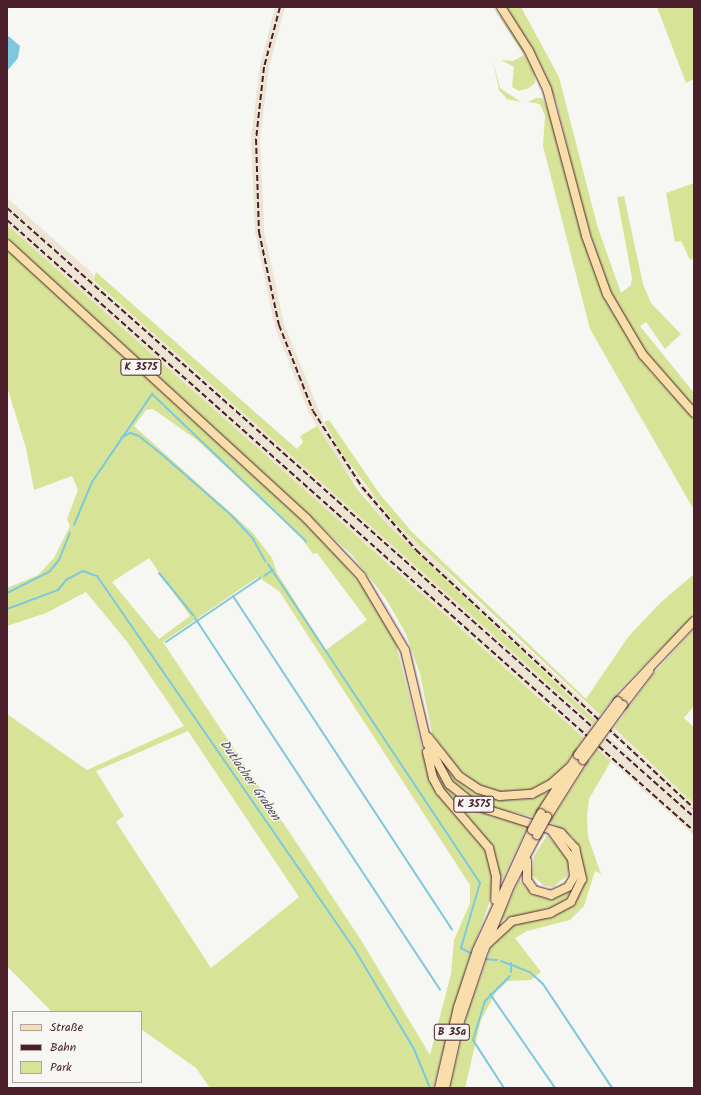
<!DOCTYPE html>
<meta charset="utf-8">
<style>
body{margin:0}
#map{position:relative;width:701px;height:1095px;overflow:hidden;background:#f6f6f2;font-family:Kalam,sans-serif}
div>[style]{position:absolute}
.built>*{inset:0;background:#ede5d3}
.green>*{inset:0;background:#d7e497}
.water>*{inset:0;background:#7dc8dd}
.stream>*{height:2px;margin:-1px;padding:0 1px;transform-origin:1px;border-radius:1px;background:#7dc8dd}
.roads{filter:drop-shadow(0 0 1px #4a1f2b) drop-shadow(0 0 1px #4a1f2b)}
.major>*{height:8px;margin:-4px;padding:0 4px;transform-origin:4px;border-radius:4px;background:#f9deab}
.rail>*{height:2px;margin-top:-1px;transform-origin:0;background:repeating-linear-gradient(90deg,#4a1f2b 0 6px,transparent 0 9px)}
.bridges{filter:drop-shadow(0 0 1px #4a1f2b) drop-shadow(0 0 1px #4a1f2b)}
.major-bridge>*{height:8px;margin:-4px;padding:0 4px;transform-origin:4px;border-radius:4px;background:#f9deab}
span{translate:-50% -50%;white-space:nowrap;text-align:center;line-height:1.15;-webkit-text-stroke:3px #f6f6f2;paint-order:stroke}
.shield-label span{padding:1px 3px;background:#f6f6f2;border:1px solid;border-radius:3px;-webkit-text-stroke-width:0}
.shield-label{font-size:11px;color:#4a1f2b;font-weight:700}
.water-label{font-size:13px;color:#595260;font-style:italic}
.frame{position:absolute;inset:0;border:8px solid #4a1f2b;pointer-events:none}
.legend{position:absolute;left:12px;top:1011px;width:130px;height:72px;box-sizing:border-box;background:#f6f6f2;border:1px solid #b1a0a2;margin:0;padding:5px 7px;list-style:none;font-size:12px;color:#4a1f2b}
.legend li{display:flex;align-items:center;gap:8px;height:20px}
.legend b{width:20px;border:1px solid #b1a0a2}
</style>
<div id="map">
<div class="built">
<div style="clip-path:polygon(275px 7px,285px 7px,269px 68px,260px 139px,264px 231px,284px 324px,327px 430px,364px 485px,466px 592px,694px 804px,694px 835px,7px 225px,7px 198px,93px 274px,93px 281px,661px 782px,388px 525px,334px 455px,309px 413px,275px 327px,255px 232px,251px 138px,260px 66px)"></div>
</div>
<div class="green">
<div style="clip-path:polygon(493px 7px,518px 39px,535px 74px,535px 83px,529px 88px,519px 91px,512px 87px,514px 67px,501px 60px,513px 61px,524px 55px)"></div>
<div style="clip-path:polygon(505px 7px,521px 7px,559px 77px,597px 225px,621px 293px,631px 285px,632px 278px,617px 197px,624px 196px,643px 284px,651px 303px,681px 334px,665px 349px,646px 322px,640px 326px,694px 393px,694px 408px,650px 361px,610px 295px,581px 203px,557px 103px,540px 62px)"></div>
<div style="clip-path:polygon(657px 7px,694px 7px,694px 79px,686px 83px)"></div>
<div style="clip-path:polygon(493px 60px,500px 88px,521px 102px,507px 99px,499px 90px)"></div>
<div style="clip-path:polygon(536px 98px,542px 98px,550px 113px,587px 251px,611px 309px,652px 373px,694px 417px,694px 510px,590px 329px,543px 146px,545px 116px,540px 104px,528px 102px)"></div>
<div style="clip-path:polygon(694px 183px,694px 258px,690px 260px,681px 241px,675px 242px,666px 193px)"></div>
<div style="clip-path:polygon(7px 225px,584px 738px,558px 775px,531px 792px,501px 794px,480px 787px,461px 774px,432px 733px,420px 674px,406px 634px,386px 599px,352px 555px,7px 239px)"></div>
<div style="clip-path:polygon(evenodd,7px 249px,321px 538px,367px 591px,395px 640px,430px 779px,446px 805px,487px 851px,493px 873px,490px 901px,467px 964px,433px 1088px,210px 1088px,196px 1068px,141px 1029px,141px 1012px,52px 1012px,7px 966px,7px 714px,87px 770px,184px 726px,128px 643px,86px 592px,46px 613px,7px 626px,7px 588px,38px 575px,54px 558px,70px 526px,67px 519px,78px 490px,72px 476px,34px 490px,26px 448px,7px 387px,7px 249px,153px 409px,197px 440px,300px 536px,313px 554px,317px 553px,367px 620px,326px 650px,277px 573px,272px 558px,252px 532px,134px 426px,146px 410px,153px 409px,7px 249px,149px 558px,190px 616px,159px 639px,112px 582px,149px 558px,7px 249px,258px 577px,279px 591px,470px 885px,470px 903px,454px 940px,451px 974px,430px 1055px,361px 940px,163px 642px,258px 577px,7px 249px,188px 731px,299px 897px,211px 968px,116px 822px,124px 816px,96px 771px,188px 731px)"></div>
<div style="clip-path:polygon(96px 272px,297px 449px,303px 442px,300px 436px,317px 426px,358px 490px,388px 525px,596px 721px,594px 724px,93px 280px)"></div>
<div style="clip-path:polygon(329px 420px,379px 493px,411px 531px,586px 699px,628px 637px,660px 603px,694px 574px,694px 616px,620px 689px,600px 715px,393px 520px,340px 451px,324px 422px)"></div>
<div style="clip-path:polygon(694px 629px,694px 706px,684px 718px,694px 727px,694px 804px,614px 728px,654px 673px)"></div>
<div style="clip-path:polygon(597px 749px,611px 761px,589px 799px,587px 816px,588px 837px,601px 874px,595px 871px,584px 906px,570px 920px,527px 931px,515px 938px,541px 972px,531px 980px,508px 981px,496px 992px,481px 1020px,465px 1088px,450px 1088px,468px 1012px,492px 945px,510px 925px,555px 915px,578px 897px,584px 876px,580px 851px,573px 837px,550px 822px)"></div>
<div style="clip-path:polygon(439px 759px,466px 786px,489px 797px,521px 800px,551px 791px,534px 817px,493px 808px,469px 797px,452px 782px)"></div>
<div style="clip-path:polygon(432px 767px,465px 804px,491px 816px,528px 825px,501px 882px,497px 861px,486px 838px,451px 801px)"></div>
<div style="clip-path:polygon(547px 835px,566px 856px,569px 866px,567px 876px,553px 887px,544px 886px,532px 875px,534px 856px)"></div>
<div style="clip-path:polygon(519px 880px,533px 894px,547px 899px,570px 891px,572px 894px,556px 906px,501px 920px)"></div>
</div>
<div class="water">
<div style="clip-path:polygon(7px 35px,20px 46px,18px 58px,7px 71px)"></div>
</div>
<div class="stream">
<div style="left:121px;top:438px;width:10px;rotate:-29deg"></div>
<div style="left:130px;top:433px;width:9px;rotate:18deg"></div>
<div style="left:139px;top:436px;width:35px;rotate:39deg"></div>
<div style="left:166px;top:458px;width:86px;rotate:41.2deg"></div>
<div style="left:231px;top:515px;width:33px;rotate:47deg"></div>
<div style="left:253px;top:539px;width:26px;rotate:61deg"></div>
<div style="left:74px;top:525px;width:47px;rotate:-67.3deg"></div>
<div style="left:92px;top:482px;width:107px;rotate:-55.7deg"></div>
<div style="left:152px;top:394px;width:213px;rotate:43.7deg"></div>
<div style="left:268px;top:564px;width:383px;rotate:56.4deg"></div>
<div style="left:480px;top:883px;width:68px;rotate:106.3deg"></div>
<div style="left:461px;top:948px;width:15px;rotate:28deg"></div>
<div style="left:159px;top:573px;width:55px;rotate:50.9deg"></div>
<div style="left:264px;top:576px;width:11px;rotate:-34deg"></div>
<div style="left:7px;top:593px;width:47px;rotate:-26.6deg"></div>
<div style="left:49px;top:572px;width:16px;rotate:-50deg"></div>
<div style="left:59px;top:560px;width:29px;rotate:-68deg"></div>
<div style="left:233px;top:596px;width:399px;rotate:56.7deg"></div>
<div style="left:7px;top:609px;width:54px;rotate:-20.4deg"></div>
<div style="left:58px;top:590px;width:13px;rotate:-51deg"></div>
<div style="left:66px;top:580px;width:19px;rotate:-28deg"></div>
<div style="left:83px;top:571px;width:15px;rotate:20deg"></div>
<div style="left:97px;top:576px;width:454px;rotate:55.4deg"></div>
<div style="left:355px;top:950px;width:115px;rotate:59.2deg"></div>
<div style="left:414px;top:1049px;width:42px;rotate:67.7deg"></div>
<div style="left:195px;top:618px;width:445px;rotate:56.6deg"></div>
<div style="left:166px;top:642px;width:114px;rotate:-34.2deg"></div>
<div style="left:483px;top:959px;width:14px;rotate:4deg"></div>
<div style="left:501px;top:961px;width:31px;rotate:21deg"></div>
<div style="left:530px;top:972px;width:18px;rotate:43deg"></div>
<div style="left:543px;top:984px;width:125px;rotate:56.4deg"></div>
<div style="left:511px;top:972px;width:9px;rotate:-90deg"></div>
<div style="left:490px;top:994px;width:114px;rotate:55.3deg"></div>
<div style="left:504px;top:1088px;width:57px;rotate:-122.9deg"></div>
<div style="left:473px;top:1040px;width:41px;rotate:-72.9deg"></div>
<div style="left:485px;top:1001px;width:35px;rotate:-45deg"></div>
</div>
<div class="roads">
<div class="major">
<div style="left:501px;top:7px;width:52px;rotate:57.5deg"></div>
<div style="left:529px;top:51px;width:42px;rotate:64.7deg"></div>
<div style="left:547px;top:89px;width:152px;rotate:75.1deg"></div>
<div style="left:586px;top:236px;width:62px;rotate:70.1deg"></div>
<div style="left:607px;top:294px;width:71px;rotate:59.5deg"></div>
<div style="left:643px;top:355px;width:77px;rotate:48.7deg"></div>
<div style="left:7px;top:244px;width:406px;rotate:42.5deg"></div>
<div style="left:306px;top:518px;width:80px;rotate:46.5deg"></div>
<div style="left:361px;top:576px;width:86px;rotate:59.3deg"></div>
<div style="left:405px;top:650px;width:96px;rotate:76.7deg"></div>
<div style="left:427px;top:743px;width:47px;rotate:61.8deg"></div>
<div style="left:449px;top:784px;width:35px;rotate:39deg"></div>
<div style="left:476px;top:806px;width:89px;rotate:17.6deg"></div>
<div style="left:561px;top:833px;width:21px;rotate:47deg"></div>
<div style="left:575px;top:848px;width:32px;rotate:77deg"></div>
<div style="left:582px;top:879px;width:25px;rotate:116deg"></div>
<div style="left:571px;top:902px;width:24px;rotate:152deg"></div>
<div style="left:550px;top:913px;width:39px;rotate:168deg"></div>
<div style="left:512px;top:921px;width:35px;rotate:137deg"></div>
<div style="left:618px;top:701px;width:110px;rotate:-46.5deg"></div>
<div style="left:623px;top:705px;width:43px;rotate:-52.6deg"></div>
<div style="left:428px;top:737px;width:50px;rotate:51.5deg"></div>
<div style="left:459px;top:776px;width:23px;rotate:34deg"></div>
<div style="left:478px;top:789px;width:23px;rotate:18deg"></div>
<div style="left:500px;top:796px;width:32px;rotate:-4deg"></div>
<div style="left:532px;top:794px;width:21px;rotate:-28deg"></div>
<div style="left:551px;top:784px;width:27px;rotate:-42deg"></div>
<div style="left:427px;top:752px;width:27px;rotate:77deg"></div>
<div style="left:433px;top:778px;width:15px;rotate:62deg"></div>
<div style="left:440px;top:791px;width:75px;rotate:49.3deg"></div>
<div style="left:489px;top:848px;width:30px;rotate:76deg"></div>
<div style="left:496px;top:877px;width:23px;rotate:92deg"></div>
<div style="left:541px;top:813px;width:69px;rotate:-57.5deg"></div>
<div style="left:547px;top:817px;width:67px;rotate:-57.7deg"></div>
<div style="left:527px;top:861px;width:19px;rotate:90deg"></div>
<div style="left:527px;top:880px;width:12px;rotate:55deg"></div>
<div style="left:534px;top:890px;width:18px;rotate:16deg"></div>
<div style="left:551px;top:895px;width:19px;rotate:-25deg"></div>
<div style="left:568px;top:887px;width:12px;rotate:-59deg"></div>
<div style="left:574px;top:877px;width:18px;rotate:-96deg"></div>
<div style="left:572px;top:859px;width:34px;rotate:-126deg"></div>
<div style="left:439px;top:1088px;width:83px;rotate:-76.8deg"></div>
<div style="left:458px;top:1007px;width:60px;rotate:-71.6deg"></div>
<div style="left:477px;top:950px;width:132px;rotate:-65.4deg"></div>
<div style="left:445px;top:1088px;width:69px;rotate:-77.4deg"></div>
<div style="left:460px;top:1021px;width:72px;rotate:-71.3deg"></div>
<div style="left:483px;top:953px;width:72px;rotate:-68.1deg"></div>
<div style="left:510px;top:886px;width:58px;rotate:-62.1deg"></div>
</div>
</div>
<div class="rail">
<div style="left:280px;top:7px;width:62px;rotate:104.9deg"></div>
<div style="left:264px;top:67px;width:72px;rotate:96.3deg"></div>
<div style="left:256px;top:139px;width:93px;rotate:88.2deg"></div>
<div style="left:259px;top:232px;width:95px;rotate:77.9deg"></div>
<div style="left:279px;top:325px;width:92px;rotate:68.4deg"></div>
<div style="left:313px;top:411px;width:90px;rotate:57.2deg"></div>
<div style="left:362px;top:487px;width:83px;rotate:49.4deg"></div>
<div style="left:416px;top:550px;width:379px;rotate:42.9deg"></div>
<div style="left:7px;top:208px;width:918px;rotate:41.56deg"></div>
<div style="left:7px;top:220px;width:919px;rotate:41.65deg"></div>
</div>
<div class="bridges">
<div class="major-bridge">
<div style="left:578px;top:755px;width:67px;rotate:-53.5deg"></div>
<div style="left:583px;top:760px;width:68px;rotate:-54deg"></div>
<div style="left:532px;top:830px;width:19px;rotate:-62deg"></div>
<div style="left:537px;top:835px;width:21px;rotate:-61deg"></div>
</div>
</div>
<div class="shield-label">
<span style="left:141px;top:367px">K 3575</span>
<span style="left:474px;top:804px">K 3575</span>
<span style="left:452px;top:1032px">B 35a</span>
</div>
<div class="water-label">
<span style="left:249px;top:781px;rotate:55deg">Dutlacher Graben</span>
</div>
<div class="frame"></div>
<ul class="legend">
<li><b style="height:5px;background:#f9deab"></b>Straße</li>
<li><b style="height:5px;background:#4a1f2b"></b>Bahn</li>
<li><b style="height:11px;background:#d7e497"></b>Park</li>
</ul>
</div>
